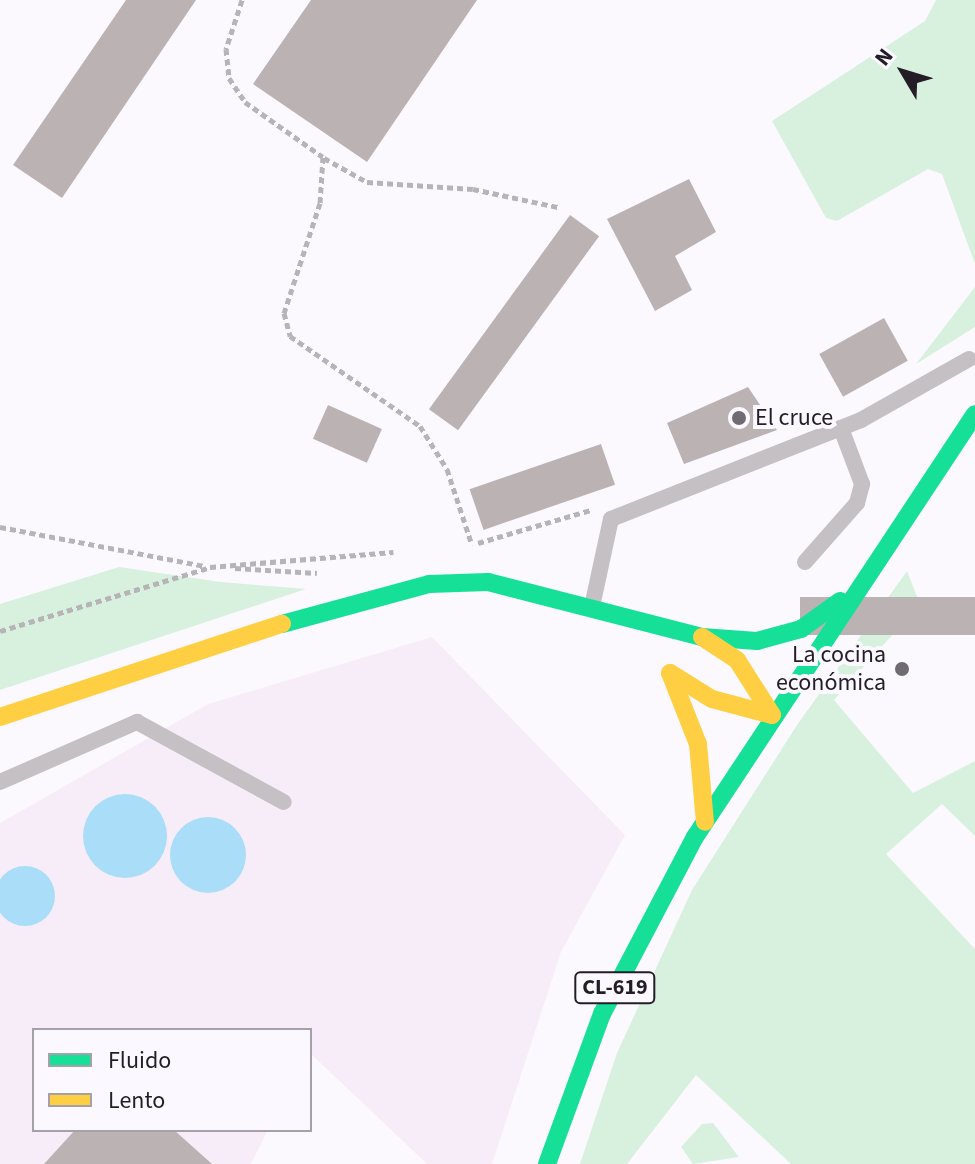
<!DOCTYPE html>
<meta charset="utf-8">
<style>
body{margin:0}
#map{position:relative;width:975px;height:1164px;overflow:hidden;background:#fcf9fe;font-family:"Source Sans 3",sans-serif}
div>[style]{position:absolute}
.industrial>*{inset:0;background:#f7edf8}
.green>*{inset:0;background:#d7f1de}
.water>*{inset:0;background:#aadef8}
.round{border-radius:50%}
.building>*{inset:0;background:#bbb2b4;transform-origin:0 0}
.path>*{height:5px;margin-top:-2.5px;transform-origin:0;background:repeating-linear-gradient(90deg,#b7b4b7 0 6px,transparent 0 10px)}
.lane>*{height:16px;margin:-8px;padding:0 8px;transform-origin:8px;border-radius:8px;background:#c4c0c3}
.fast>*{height:18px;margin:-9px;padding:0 9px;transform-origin:9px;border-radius:9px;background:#16e098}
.slow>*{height:18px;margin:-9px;padding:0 9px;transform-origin:9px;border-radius:9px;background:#ffcf43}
.dots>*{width:22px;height:22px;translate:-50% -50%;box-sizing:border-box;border:4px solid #fcf8ff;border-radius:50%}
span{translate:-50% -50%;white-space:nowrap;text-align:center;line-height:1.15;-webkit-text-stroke:8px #fcf8ff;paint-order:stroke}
.shield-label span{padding:2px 6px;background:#fcf8ff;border:2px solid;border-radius:6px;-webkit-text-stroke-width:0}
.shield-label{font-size:22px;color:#241d28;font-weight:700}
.poi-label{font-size:24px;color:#241d28}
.left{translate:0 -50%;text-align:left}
.right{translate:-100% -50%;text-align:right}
.legend{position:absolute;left:32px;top:1028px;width:280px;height:104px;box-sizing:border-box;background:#fcf8ff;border:2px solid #a6a0a9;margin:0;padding:10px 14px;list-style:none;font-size:24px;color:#241d28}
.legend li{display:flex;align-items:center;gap:16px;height:40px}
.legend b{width:40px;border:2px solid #a6a0a9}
.north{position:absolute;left:863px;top:32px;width:80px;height:80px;-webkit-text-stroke:6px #fcf8ff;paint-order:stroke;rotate:308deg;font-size:22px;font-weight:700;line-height:32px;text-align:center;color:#241d28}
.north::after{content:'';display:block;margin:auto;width:28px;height:36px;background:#241d28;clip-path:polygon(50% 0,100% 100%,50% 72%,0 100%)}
</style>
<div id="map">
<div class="industrial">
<div style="clip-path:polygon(432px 637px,625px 835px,561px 952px,492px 1164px,427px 1164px,310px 1053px,310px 1030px,34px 1030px,34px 1130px,268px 1130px,251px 1164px,0 1164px,0 823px,208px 704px)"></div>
</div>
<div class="green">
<div style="clip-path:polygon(936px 0,975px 0,975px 264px,942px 174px,928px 169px,837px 221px,826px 218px,772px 121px,925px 21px)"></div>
<div style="clip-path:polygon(975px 287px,975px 327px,916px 364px)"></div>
<div style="clip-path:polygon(119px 567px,221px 582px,306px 589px,0 690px,0 604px)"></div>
<div style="clip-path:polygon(907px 571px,920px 604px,834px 700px,913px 793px,975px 761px,975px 836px,942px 804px,886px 854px,975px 949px,975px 1164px,791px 1164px,696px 1075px,627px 1164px,580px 1164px,617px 1053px,692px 890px,797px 725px)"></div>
<div style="clip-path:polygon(713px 1123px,739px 1157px,693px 1164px,681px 1147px,702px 1124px)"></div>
</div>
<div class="water">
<div class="round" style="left:83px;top:794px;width:84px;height:84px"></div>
<div class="round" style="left:170px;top:817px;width:76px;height:76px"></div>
<div class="round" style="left:-5px;top:866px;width:60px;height:60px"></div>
</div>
<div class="building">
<div style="clip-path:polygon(126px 0,196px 0,62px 198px,13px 165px)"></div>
<div style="clip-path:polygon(311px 0,477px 0,367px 162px,253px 84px)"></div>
<div style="clip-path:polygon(689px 179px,716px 232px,675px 256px,692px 290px,655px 311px,607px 219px)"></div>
<div style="left:570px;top:215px;width:36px;height:240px;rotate:36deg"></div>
<div style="left:884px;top:318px;width:49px;height:74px;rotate:61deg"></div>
<div style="clip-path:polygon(748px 387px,777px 430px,684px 464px,667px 423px)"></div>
<div style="left:328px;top:405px;width:59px;height:37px;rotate:24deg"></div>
<div style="left:601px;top:444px;width:43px;height:139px;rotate:71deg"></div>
<div style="left:975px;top:597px;width:38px;height:175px;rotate:90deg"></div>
<div style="clip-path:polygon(75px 1130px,174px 1130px,212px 1164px,44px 1164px)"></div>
</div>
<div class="path">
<div style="left:242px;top:0;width:52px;rotate:108.1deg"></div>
<div style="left:226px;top:49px;width:29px;rotate:84deg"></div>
<div style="left:229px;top:78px;width:29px;rotate:56deg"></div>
<div style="left:245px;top:102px;width:95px;rotate:35.2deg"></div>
<div style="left:323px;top:157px;width:46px;rotate:93.7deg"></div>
<div style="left:320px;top:203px;width:116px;rotate:108.1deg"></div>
<div style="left:284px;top:313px;width:24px;rotate:75deg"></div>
<div style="left:290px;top:336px;width:158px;rotate:34.7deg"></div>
<div style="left:420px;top:426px;width:51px;rotate:57.9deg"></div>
<div style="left:447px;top:469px;width:80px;rotate:71.8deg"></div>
<div style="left:324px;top:158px;width:49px;rotate:29.2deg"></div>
<div style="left:367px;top:182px;width:106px;rotate:3.8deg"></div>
<div style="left:473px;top:189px;width:87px;rotate:12deg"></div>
<div style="left:0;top:527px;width:209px;rotate:10.8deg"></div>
<div style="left:478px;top:543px;width:118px;rotate:-16.3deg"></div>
<div style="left:235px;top:568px;width:82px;rotate:3.5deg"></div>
<div style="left:0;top:631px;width:220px;rotate:-16.9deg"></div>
<div style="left:210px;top:567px;width:184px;rotate:-4.7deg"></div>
</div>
<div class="lane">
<div style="left:805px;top:562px;width:79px;rotate:-48.6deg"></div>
<div style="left:857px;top:503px;width:20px;rotate:-75deg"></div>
<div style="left:862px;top:484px;width:60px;rotate:-110.6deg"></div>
<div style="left:593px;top:602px;width:85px;rotate:-77.8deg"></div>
<div style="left:611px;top:519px;width:269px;rotate:-21.6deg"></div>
<div style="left:861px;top:420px;width:124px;rotate:-29.5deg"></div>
<div style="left:0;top:782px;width:150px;rotate:-23.7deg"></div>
<div style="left:137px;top:722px;width:167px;rotate:28.6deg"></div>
</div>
<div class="fast">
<div style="left:282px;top:624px;width:152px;rotate:-15.2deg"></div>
<div style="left:429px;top:584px;width:59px;rotate:-1.9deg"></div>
<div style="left:488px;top:582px;width:221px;rotate:14.4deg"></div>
<div style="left:702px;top:637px;width:55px;rotate:4.2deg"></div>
<div style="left:757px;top:641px;width:46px;rotate:-15.3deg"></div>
<div style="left:801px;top:629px;width:48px;rotate:-35.7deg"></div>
<div style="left:547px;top:1164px;width:160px;rotate:-69.9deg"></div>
<div style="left:602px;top:1014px;width:200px;rotate:-62.3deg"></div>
<div style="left:695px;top:837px;width:507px;rotate:-56.5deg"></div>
</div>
<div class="slow">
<div style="left:702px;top:637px;width:42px;rotate:33.3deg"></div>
<div style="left:737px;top:660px;width:65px;rotate:57.5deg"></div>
<div style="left:670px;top:673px;width:76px;rotate:68.5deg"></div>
<div style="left:698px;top:744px;width:78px;rotate:84.9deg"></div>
<div style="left:670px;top:673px;width:49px;rotate:31.8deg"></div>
<div style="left:712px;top:699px;width:62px;rotate:14.9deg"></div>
<div style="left:0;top:717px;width:297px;rotate:-18.3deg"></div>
</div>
<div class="dots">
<div style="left:739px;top:418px;background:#706a73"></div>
<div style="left:902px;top:669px;background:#706a73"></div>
</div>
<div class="shield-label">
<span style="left:615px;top:988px">CL-619</span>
</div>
<div class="poi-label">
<span class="left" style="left:755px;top:418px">El cruce</span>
<span class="right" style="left:886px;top:669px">La cocina<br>económica</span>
</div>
<ul class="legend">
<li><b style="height:10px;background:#16e098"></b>Fluido</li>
<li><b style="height:10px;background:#ffcf43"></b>Lento</li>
</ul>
<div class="north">N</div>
</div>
